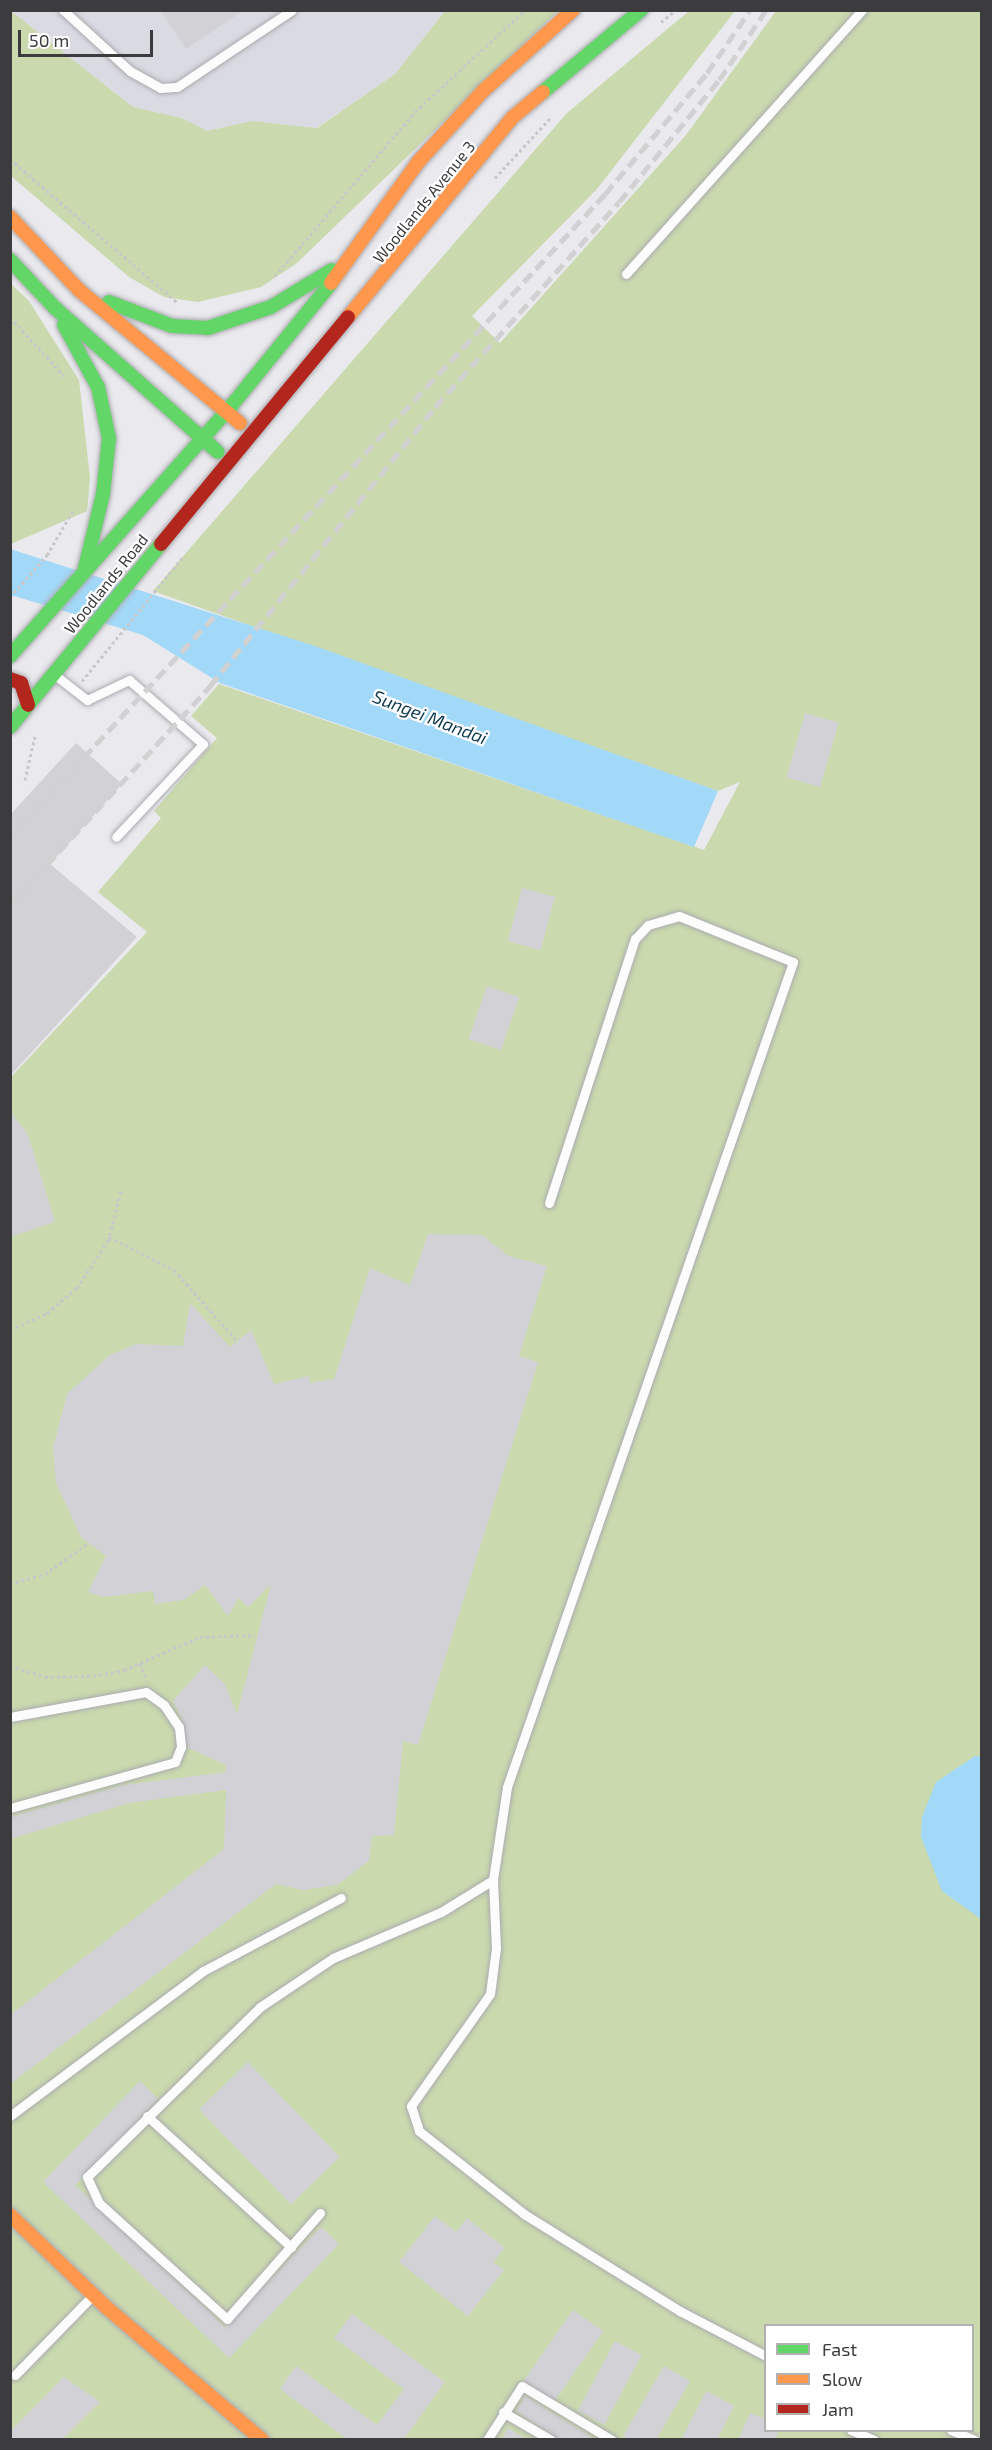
<!DOCTYPE html>
<style>
body{margin:0}
#map{position:relative;width:992px;height:2450px;overflow:hidden;background:#e9e9ee;font-family:"Exo 2",sans-serif}
div>[style]{position:absolute}
.built>*{inset:0;background:#dadae3}
.green>*{inset:0;background:#cad9ae}
.water>*{inset:0;background:#a2d8f8}
.building>*{inset:0;background:#d2d2d6;transform-origin:0 0}
.path>*{height:3px;margin-top:-1.5px;transform-origin:0;background:repeating-linear-gradient(90deg,#c8c8c9 0 3px,transparent 0 6px)}
.roads{filter:drop-shadow(0 0 2px #ababaf) drop-shadow(0 0 2px #ababaf)}
.lane>*{height:9px;margin:-4.5px;padding:0 4.5px;transform-origin:4.5px;border-radius:4.5px;background:#fcfcfc}
.fast>*{height:14px;margin:-7px;padding:0 7px;transform-origin:7px;border-radius:7px;background:#63d668}
.slow>*{height:14px;margin:-7px;padding:0 7px;transform-origin:7px;border-radius:7px;background:#ff974d}
.jam>*{height:14px;margin:-7px;padding:0 7px;transform-origin:7px;border-radius:7px;background:#b3261e}
.rail>*{height:4.5px;margin-top:-2.25px;transform-origin:0;background:repeating-linear-gradient(90deg,#d1d1d2 0 12px,transparent 0 18px)}
span{translate:-50% -50%;white-space:nowrap;text-align:center;line-height:1.15;-webkit-text-stroke:4.5px #fff;paint-order:stroke}
.street-label{font-size:16px;color:#3c3c3f}
.water-label{font-size:18px;color:#0e3a50;font-style:italic}
.frame{position:absolute;inset:0;border:12px solid #3c3c3f;pointer-events:none}
.legend{position:absolute;left:764px;top:2324px;width:210px;height:108px;box-sizing:border-box;background:#fff;border:2px solid #b1b1b2;margin:0;padding:8px 10px;list-style:none;font-size:18px;color:#3c3c3f}
.legend li{display:flex;align-items:center;gap:12px;height:30px}
.legend b{width:30px;border:2px solid #b1b1b2}
.scale{position:absolute;left:18px;top:30px;width:135px;height:27px;box-sizing:border-box;border:3px solid #3c3c3f;border-top:0;padding-left:8px;font-size:18px;line-height:21px;white-space:nowrap;color:#3c3c3f;-webkit-text-stroke:4px #fff;paint-order:stroke}
</style>
<div id="map">
<div class="built">
<div style="clip-path:polygon(11px 11px,445px 11px,395px 74px,316px 128px,252px 121px,206px 131px,182px 118px,133px 107px)"></div>
</div>
<div class="green">
<div style="clip-path:polygon(11px 11px,133px 107px,182px 118px,207px 131px,252px 121px,317px 128px,395px 74px,445px 11px,558px 11px,297px 263px,261px 287px,198px 302px,164px 297px,129px 277px,11px 176px)"></div>
<div style="clip-path:polygon(evenodd,689px 11px,735px 11px,597px 189px,472px 316px,500px 343px,686px 135px,776px 11px,981px 11px,981px 2439px,11px 2439px,10px 1078px,147px 932px,98px 892px,161px 818px,154px 811px,217px 738px,191px 716px,219px 684px,704px 850px,740px 782px,718px 791px,153px 591px,567px 113px,689px 11px,766px 2326px,972px 2326px,972px 2430px,766px 2430px,766px 2326px)"></div>
<div style="clip-path:polygon(10px 283px,29px 301px,79px 380px,90px 478px,87px 511px,11px 544px)"></div>
</div>
<div class="water">
<div style="clip-path:polygon(10px 549px,315px 646px,718px 791px,694px 847px,220px 683px,143px 635px,11px 595px)"></div>
<div style="clip-path:polygon(975px 1756px,982px 1757px,981px 1919px,942px 1891px,921px 1837px,922px 1817px,936px 1782px)"></div>
</div>
<div class="building">
<div style="clip-path:polygon(160px 10px,244px 10px,186px 49px)"></div>
<div style="left:805px;top:713px;width:35px;height:67px;rotate:16deg"></div>
<div style="clip-path:polygon(76px 743px,122px 784px,50px 864px,137px 937px,10px 1076px,10px 815px)"></div>
<div style="left:522px;top:888px;width:34px;height:55px;rotate:15deg"></div>
<div style="left:487px;top:986px;width:34px;height:56px;rotate:19deg"></div>
<div style="clip-path:polygon(10px 1111px,28px 1135px,55px 1222px,10px 1237px)"></div>
<div style="clip-path:polygon(428px 1234px,482px 1235px,509px 1256px,547px 1266px,519px 1356px,538px 1362px,418px 1745px,403px 1741px,394px 1835px,372px 1836px,369px 1861px,337px 1885px,303px 1890px,276px 1884px,10px 2084px,10px 2015px,224px 1849px,226px 1790px,129px 1803px,10px 1839px,10px 1817px,124px 1785px,226px 1772px,226px 1765px,184px 1746px,182px 1719px,173px 1701px,205px 1665px,225px 1684px,237px 1714px,271px 1584px,248px 1607px,239px 1598px,228px 1616px,205px 1585px,184px 1600px,155px 1604px,153px 1591px,104px 1597px,88px 1592px,106px 1556px,81px 1537px,56px 1483px,53px 1448px,67px 1394px,110px 1355px,136px 1344px,183px 1346px,190px 1303px,230px 1347px,251px 1330px,274px 1384px,309px 1376px,310px 1383px,334px 1379px,370px 1268px,410px 1285px)"></div>
<div style="left:248px;top:2062px;width:132px;height:68px;rotate:46deg"></div>
<div style="clip-path:polygon(140px 2081px,158px 2099px,75px 2185px,225px 2327px,321px 2227px,339px 2244px,229px 2358px,43px 2182px)"></div>
<div style="clip-path:polygon(435px 2216px,456px 2232px,467px 2218px,505px 2248px,493px 2262px,504px 2270px,468px 2316px,399px 2262px)"></div>
<div style="left:573px;top:2310px;width:37px;height:87px;rotate:35deg"></div>
<div style="clip-path:polygon(352px 2314px,445px 2382px,403px 2440px,348px 2440px,280px 2389px,296px 2366px,377px 2425px,404px 2389px,334px 2338px)"></div>
<div style="left:615px;top:2341px;width:30px;height:79px;rotate:28deg"></div>
<div style="clip-path:polygon(664px 2366px,690px 2381px,656px 2440px,629px 2440px,623px 2436px)"></div>
<div style="clip-path:polygon(64px 2377px,100px 2402px,62px 2440px,10px 2440px,10px 2432px)"></div>
<div style="clip-path:polygon(706px 2391px,734px 2406px,717px 2440px,681px 2440px)"></div>
<div style="clip-path:polygon(525px 2396px,596px 2440px,561px 2440px,516px 2411px)"></div>
<div style="clip-path:polygon(750px 2413px,766px 2419px,766px 2430px,779px 2430px,775px 2440px,738px 2440px)"></div>
<div style="clip-path:polygon(508px 2428px,528px 2440px,501px 2440px)"></div>
</div>
<div class="path">
<div style="left:661px;top:22px;width:19px;rotate:-39deg"></div>
<div style="left:10px;top:159px;width:220px;rotate:40.6deg"></div>
<div style="left:495px;top:178px;width:83px;rotate:-47.4deg"></div>
<div style="left:275px;top:276px;width:216px;rotate:-49.5deg"></div>
<div style="left:415px;top:112px;width:150px;rotate:-42.8deg"></div>
<div style="left:10px;top:317px;width:80px;rotate:47.5deg"></div>
<div style="left:10px;top:597px;width:56px;rotate:-48.6deg"></div>
<div style="left:47px;top:555px;width:53px;rotate:-59.6deg"></div>
<div style="left:82px;top:681px;width:159px;rotate:-50.9deg"></div>
<div style="left:25px;top:780px;width:45px;rotate:-77.2deg"></div>
<div style="left:109px;top:1237px;width:73px;rotate:26.9deg"></div>
<div style="left:174px;top:1270px;width:95px;rotate:48.4deg"></div>
<div style="left:10px;top:1330px;width:41px;rotate:-24.7deg"></div>
<div style="left:47px;top:1313px;width:39px;rotate:-40deg"></div>
<div style="left:77px;top:1288px;width:56px;rotate:-56.6deg"></div>
<div style="left:108px;top:1241px;width:52px;rotate:-75.4deg"></div>
<div style="left:10px;top:1584px;width:36px;rotate:-16deg"></div>
<div style="left:45px;top:1574px;width:52px;rotate:-35.5deg"></div>
<div style="left:140px;top:1663px;width:19px;rotate:69deg"></div>
<div style="left:10px;top:1666px;width:37px;rotate:17deg"></div>
<div style="left:45px;top:1677px;width:48px;rotate:-1.2deg"></div>
<div style="left:93px;top:1676px;width:32px;rotate:-11deg"></div>
<div style="left:124px;top:1670px;width:83px;rotate:-23.5deg"></div>
<div style="left:200px;top:1637px;width:55px;rotate:-2.1deg"></div>
</div>
<div class="roads">
<div class="lane">
<div style="left:63px;top:10px;width:91px;rotate:42.3deg"></div>
<div style="left:130px;top:71px;width:35px;rotate:29deg"></div>
<div style="left:161px;top:88px;width:16px;rotate:-4deg"></div>
<div style="left:177px;top:87px;width:138px;rotate:-33.8deg"></div>
<div style="left:626px;top:274px;width:354px;rotate:-48.2deg"></div>
<div style="left:55px;top:675px;width:41px;rotate:38deg"></div>
<div style="left:87px;top:700px;width:47px;rotate:-25.5deg"></div>
<div style="left:129px;top:680px;width:98px;rotate:40.9deg"></div>
<div style="left:203px;top:744px;width:127px;rotate:133.1deg"></div>
<div style="left:549px;top:1203px;width:278px;rotate:-72deg"></div>
<div style="left:635px;top:939px;width:19px;rotate:-47deg"></div>
<div style="left:648px;top:925px;width:32px;rotate:-16deg"></div>
<div style="left:679px;top:916px;width:123px;rotate:22deg"></div>
<div style="left:793px;top:962px;width:873px;rotate:109.12deg"></div>
<div style="left:507px;top:1787px;width:94px;rotate:98.6deg"></div>
<div style="left:493px;top:1880px;width:68px;rotate:87.5deg"></div>
<div style="left:496px;top:1948px;width:46px;rotate:97.4deg"></div>
<div style="left:490px;top:1994px;width:137px;rotate:125.2deg"></div>
<div style="left:411px;top:2106px;width:26px;rotate:72deg"></div>
<div style="left:419px;top:2131px;width:134px;rotate:38.3deg"></div>
<div style="left:524px;top:2214px;width:184px;rotate:31.9deg"></div>
<div style="left:680px;top:2311px;width:97px;rotate:27.6deg"></div>
<div style="left:10px;top:1717px;width:138px;rotate:-10.4deg"></div>
<div style="left:146px;top:1692px;width:22px;rotate:36deg"></div>
<div style="left:164px;top:1705px;width:27px;rotate:56deg"></div>
<div style="left:179px;top:1727px;width:20px;rotate:84deg"></div>
<div style="left:181px;top:1747px;width:16px;rotate:112deg"></div>
<div style="left:175px;top:1762px;width:171px;rotate:164.4deg"></div>
<div style="left:10px;top:2116px;width:241px;rotate:-36.9deg"></div>
<div style="left:203px;top:1971px;width:156px;rotate:-27.9deg"></div>
<div style="left:147px;top:2116px;width:195px;rotate:42.3deg"></div>
<div style="left:320px;top:2213px;width:141px;rotate:131.3deg"></div>
<div style="left:227px;top:2319px;width:173px;rotate:-137.8deg"></div>
<div style="left:99px;top:2203px;width:29px;rotate:-115deg"></div>
<div style="left:87px;top:2177px;width:243px;rotate:-44.5deg"></div>
<div style="left:260px;top:2007px;width:88px;rotate:-33.9deg"></div>
<div style="left:333px;top:1958px;width:117px;rotate:-23.1deg"></div>
<div style="left:441px;top:1912px;width:61px;rotate:-31.6deg"></div>
<div style="left:15px;top:2375px;width:109px;rotate:-45.7deg"></div>
<div style="left:503px;top:2412px;width:56px;rotate:30.3deg"></div>
<div style="left:851px;top:2430px;width:25px;rotate:23deg"></div>
<div style="left:951px;top:2430px;width:26px;rotate:23deg"></div>
<div style="left:487px;top:2440px;width:64px;rotate:-57.1deg"></div>
<div style="left:522px;top:2386px;width:105px;rotate:31deg"></div>
</div>
<div class="fast">
<div style="left:543px;top:92px;width:128px;rotate:-39.9deg"></div>
<div style="left:10px;top:260px;width:66px;rotate:46.8deg"></div>
<div style="left:55px;top:308px;width:217px;rotate:41.5deg"></div>
<div style="left:109px;top:302px;width:67px;rotate:20.9deg"></div>
<div style="left:172px;top:326px;width:36px;rotate:3deg"></div>
<div style="left:208px;top:328px;width:66px;rotate:-18.4deg"></div>
<div style="left:271px;top:307px;width:71px;rotate:-31.2deg"></div>
<div style="left:64px;top:325px;width:71px;rotate:61.3deg"></div>
<div style="left:98px;top:387px;width:52px;rotate:77.8deg"></div>
<div style="left:109px;top:438px;width:56px;rotate:96.1deg"></div>
<div style="left:103px;top:494px;width:80px;rotate:103.7deg"></div>
<div style="left:10px;top:656px;width:335px;rotate:-48.5deg"></div>
<div style="left:232px;top:405px;width:157px;rotate:-50.9deg"></div>
<div style="left:10px;top:727px;width:237px;rotate:-50.5deg"></div>
</div>
<div class="slow">
<div style="left:10px;top:217px;width:100px;rotate:46.6deg"></div>
<div style="left:79px;top:290px;width:209px;rotate:39.6deg"></div>
<div style="left:331px;top:283px;width:150px;rotate:-54.2deg"></div>
<div style="left:419px;top:161px;width:95px;rotate:-47.6deg"></div>
<div style="left:483px;top:91px;width:121px;rotate:-42deg"></div>
<div style="left:348px;top:317px;width:259px;rotate:-50.5deg"></div>
<div style="left:513px;top:117px;width:39px;rotate:-40deg"></div>
<div style="left:10px;top:2215px;width:133px;rotate:43.8deg"></div>
<div style="left:106px;top:2307px;width:205px;rotate:40.4deg"></div>
</div>
<div class="jam">
<div style="left:161px;top:544px;width:294px;rotate:-50.5deg"></div>
<div style="left:10px;top:679px;width:12px;rotate:20deg"></div>
<div style="left:21px;top:683px;width:23px;rotate:72deg"></div>
</div>
</div>
<div class="rail">
<div style="left:10px;top:837px;width:876px;rotate:-47.22deg"></div>
<div style="left:605px;top:194px;width:158px;rotate:-49.9deg"></div>
<div style="left:707px;top:73px;width:76px;rotate:-55.7deg"></div>
<div style="left:10px;top:905px;width:297px;rotate:-47.6deg"></div>
<div style="left:210px;top:686px;width:358px;rotate:-51.1deg"></div>
<div style="left:435px;top:407px;width:275px;rotate:-48.1deg"></div>
<div style="left:619px;top:202px;width:158px;rotate:-50.7deg"></div>
<div style="left:719px;top:80px;width:84px;rotate:-56.1deg"></div>
</div>
<div class="street-label">
<span style="left:424px;top:202px;rotate:-51deg">Woodlands Avenue 3</span>
<span style="left:106px;top:584px;rotate:-51deg">Woodlands Road</span>
</div>
<div class="water-label">
<span style="left:430px;top:717px;rotate:21deg">Sungei Mandai</span>
</div>
<div class="frame"></div>
<ul class="legend">
<li><b style="height:8px;background:#63d668"></b>Fast</li>
<li><b style="height:8px;background:#ff974d"></b>Slow</li>
<li><b style="height:8px;background:#b3261e"></b>Jam</li>
</ul>
<div class="scale">50 m</div>
</div>
